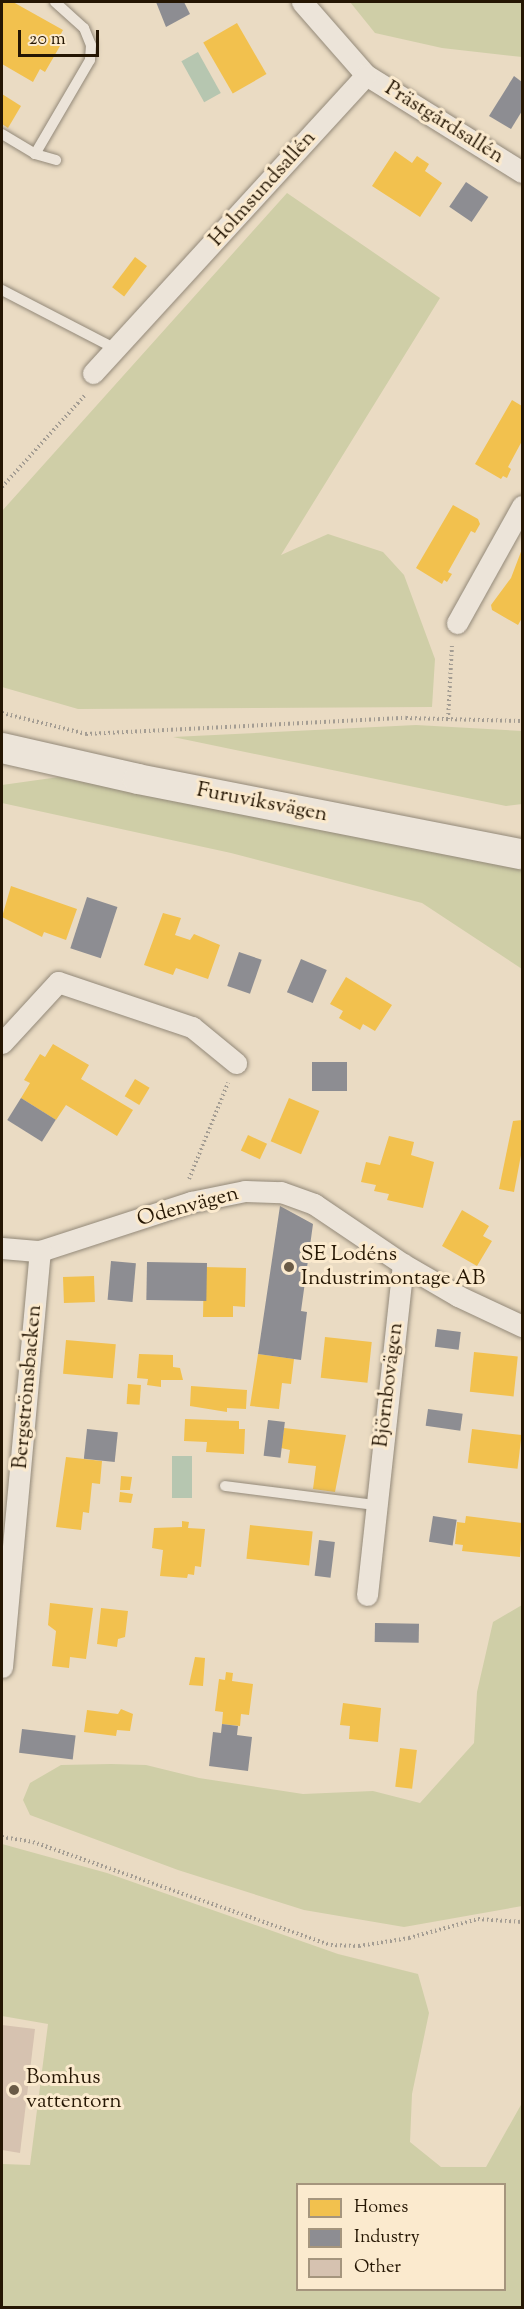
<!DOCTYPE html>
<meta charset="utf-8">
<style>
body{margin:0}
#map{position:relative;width:524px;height:2309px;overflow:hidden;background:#eadbc3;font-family:"Sorts Mill Goudy",serif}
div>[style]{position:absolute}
.green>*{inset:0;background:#cfcea7}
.water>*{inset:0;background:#b6c6b0;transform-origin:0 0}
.homes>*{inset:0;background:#f2c14e;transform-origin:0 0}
.industry>*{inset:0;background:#8d8d92;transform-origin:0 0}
.building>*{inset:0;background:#d6c2b0}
.path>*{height:4px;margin-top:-2px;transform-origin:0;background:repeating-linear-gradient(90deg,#a49d93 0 1.5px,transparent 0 4.5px)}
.roads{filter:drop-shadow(0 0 2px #938979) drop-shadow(0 0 2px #938979)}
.service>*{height:10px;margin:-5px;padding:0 5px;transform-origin:5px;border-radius:5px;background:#ece4d9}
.minor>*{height:21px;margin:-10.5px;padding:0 10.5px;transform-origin:10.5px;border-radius:10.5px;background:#ece4d9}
.secondary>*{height:30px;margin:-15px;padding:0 15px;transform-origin:15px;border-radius:15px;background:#ece4d9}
.dots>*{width:16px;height:16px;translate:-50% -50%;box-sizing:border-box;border:3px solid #fbeace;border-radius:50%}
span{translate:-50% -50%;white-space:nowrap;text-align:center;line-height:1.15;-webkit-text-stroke:6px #fbeace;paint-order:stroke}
.street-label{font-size:21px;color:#251603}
.poi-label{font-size:21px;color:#251603}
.left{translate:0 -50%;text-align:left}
.frame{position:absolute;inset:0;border:3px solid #251603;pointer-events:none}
.legend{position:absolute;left:296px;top:2183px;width:210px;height:108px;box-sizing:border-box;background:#fbeace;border:2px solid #a5957d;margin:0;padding:8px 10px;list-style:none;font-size:18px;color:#251603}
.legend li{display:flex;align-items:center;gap:12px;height:30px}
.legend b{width:30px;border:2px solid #a5957d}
.scale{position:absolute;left:18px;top:30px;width:81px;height:27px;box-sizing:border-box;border:3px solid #251603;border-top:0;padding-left:8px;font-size:18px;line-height:21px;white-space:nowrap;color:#251603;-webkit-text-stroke:4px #fbeace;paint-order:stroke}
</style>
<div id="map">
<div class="green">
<div style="clip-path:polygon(350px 2px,522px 2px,522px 57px,442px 48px,375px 33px)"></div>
<div style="clip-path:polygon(287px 193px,440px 298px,281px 555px,328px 534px,383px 552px,404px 575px,435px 659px,432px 707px,78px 709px,2px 687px,2px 511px)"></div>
<div style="clip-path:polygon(416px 725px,522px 731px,522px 804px,506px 806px,173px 737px)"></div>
<div style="clip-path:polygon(59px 777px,522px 869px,522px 969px,422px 903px,231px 853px,2px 803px,2px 785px)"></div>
<div style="clip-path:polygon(522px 1605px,522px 1906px,404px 1927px,304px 1910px,178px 1870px,30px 1815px,23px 1800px,30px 1783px,61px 1765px,111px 1764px,146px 1765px,199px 1778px,303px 1794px,373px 1791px,420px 1803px,474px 1743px,477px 1692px,493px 1622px)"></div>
<div style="clip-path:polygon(evenodd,2px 1844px,107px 1873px,338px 1954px,418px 1974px,429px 2013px,412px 2094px,410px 2142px,441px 2167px,486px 2167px,522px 2103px,522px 2307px,2px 2307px,2px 2164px,30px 2165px,48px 2024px,2px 2016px,2px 1844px,504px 2184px,504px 2290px,298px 2290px,298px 2184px,504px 2184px)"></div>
</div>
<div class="water">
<div style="left:198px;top:52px;width:47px;height:19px;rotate:61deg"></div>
<div style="left:172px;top:1456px;width:20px;height:42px"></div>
</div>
<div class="homes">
<div style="clip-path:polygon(2px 2px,13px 2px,63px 30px,56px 43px,60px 46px,45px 72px,40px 69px,33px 82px,2px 64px)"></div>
<div style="left:237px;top:23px;width:59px;height:39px;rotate:60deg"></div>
<div style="clip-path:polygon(2px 94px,21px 106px,8px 128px,2px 124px)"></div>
<div style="clip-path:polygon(395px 151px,412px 163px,417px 156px,429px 164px,425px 171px,442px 183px,420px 217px,372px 186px)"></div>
<div style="left:135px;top:257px;width:15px;height:38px;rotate:37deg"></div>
<div style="clip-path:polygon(512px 400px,522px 406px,522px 441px,508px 467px,511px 469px,507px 478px,503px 476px,501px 479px,475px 464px)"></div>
<div style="clip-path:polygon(453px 505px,478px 519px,480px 524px,475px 533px,471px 531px,448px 572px,452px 574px,447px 582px,444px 580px,442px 584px,416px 568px)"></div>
<div style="clip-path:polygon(522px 549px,522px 618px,518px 625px,492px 610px,491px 605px,511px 578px)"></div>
<div style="clip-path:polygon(11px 886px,77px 909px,66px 940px,44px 932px,42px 937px,2px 917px)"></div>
<div style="clip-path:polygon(163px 913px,181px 918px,175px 935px,190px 940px,194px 934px,220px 945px,208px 979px,176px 968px,173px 975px,144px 965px)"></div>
<div style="clip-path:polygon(346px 977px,392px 1005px,375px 1031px,363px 1024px,360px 1030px,339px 1018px,343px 1011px,330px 1004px)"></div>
<div style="clip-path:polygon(53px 1044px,89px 1065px,81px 1079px,133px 1110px,117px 1136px,66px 1105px,56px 1120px,21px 1098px,30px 1083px,24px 1080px,40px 1054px,45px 1057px)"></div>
<div style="left:135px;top:1079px;width:17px;height:20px;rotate:31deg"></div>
<div style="left:289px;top:1098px;width:33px;height:47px;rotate:23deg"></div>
<div style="clip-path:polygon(522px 1120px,522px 1150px,514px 1192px,499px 1189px,513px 1121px)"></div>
<div style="left:248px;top:1135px;width:21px;height:17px;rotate:25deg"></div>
<div style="clip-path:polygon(389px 1136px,414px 1142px,411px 1155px,434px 1162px,423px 1208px,387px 1200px,389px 1194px,374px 1191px,376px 1185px,361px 1182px,366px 1162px,380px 1165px)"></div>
<div style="clip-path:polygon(462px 1210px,489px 1226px,483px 1236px,492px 1241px,477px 1266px,442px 1246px)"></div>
<div style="clip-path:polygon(204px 1267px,246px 1268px,245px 1307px,233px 1306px,233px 1317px,203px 1317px)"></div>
<div style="left:94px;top:1276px;width:26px;height:31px;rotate:88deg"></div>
<div style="left:325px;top:1337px;width:47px;height:41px;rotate:6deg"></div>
<div style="left:66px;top:1340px;width:50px;height:34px;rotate:5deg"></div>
<div style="left:474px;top:1352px;width:44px;height:40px;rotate:6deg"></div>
<div style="clip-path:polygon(139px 1354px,173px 1355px,173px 1367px,180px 1368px,183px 1380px,161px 1380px,161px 1387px,147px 1385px,148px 1379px,137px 1378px)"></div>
<div style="clip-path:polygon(258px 1354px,294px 1359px,291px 1384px,282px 1383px,279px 1409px,250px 1406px)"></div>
<div style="left:128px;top:1384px;width:13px;height:20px;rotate:4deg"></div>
<div style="clip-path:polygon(191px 1386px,247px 1390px,246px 1409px,227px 1408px,227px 1412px,190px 1406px)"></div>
<div style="clip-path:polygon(185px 1419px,239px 1421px,239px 1429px,245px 1429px,244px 1454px,206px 1452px,207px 1442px,184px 1441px)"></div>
<div style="clip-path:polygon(284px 1428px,346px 1435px,335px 1492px,313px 1489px,316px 1466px,288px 1463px,290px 1450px,281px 1448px)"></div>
<div style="left:472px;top:1429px;width:50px;height:34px;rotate:7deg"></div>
<div style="clip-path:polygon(66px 1457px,102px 1461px,100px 1484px,92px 1483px,89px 1513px,83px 1512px,81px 1530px,56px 1527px)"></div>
<div style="clip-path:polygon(121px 1476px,132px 1477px,130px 1490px,120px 1490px)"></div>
<div style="clip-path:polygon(120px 1492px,133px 1494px,131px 1503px,119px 1502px)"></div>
<div style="clip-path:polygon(466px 1516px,522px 1523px,520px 1557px,462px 1551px,463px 1545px,455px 1544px,457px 1522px,465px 1523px)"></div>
<div style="clip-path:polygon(182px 1521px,189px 1522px,188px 1528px,205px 1529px,201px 1567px,195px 1566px,194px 1575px,188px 1574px,187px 1578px,160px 1576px,163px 1550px,152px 1548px,154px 1528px,182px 1527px)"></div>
<div style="left:250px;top:1525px;width:63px;height:34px;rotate:6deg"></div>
<div style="clip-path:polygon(50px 1603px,93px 1608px,86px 1659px,70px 1657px,69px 1668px,52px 1666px,56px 1631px,48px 1625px)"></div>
<div style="clip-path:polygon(101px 1608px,128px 1611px,125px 1637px,118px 1639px,117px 1647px,97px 1644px)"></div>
<div style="clip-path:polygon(195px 1657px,205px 1658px,203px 1686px,189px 1685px)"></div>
<div style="clip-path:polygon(226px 1672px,233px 1673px,232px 1681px,253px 1684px,249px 1715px,241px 1714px,240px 1726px,222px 1724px,223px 1712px,215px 1711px,219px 1679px,225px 1680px)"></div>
<div style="clip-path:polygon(343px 1703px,381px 1708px,378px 1742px,349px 1739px,350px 1726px,340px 1725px)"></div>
<div style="clip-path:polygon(121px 1709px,133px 1714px,130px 1731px,117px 1730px,116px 1736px,84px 1732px,87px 1710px,118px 1714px)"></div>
<div style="left:400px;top:1748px;width:17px;height:39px;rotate:7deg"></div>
</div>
<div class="industry">
<div style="clip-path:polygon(156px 2px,184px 2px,190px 14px,166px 27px)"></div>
<div style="clip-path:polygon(514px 76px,522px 82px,522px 111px,511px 129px,489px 116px)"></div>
<div style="left:466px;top:182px;width:27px;height:30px;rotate:34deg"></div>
<div style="left:87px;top:897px;width:32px;height:54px;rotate:18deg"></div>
<div style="left:239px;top:952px;width:24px;height:36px;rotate:19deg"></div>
<div style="left:301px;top:959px;width:28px;height:36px;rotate:23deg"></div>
<div style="left:312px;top:1062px;width:35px;height:29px"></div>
<div style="left:21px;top:1098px;width:41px;height:26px;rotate:32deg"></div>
<div style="clip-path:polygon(280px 1206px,313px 1224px,301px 1311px,307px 1312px,301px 1360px,258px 1354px)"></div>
<div style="left:111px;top:1261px;width:25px;height:39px;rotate:5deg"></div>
<div style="left:147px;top:1262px;width:60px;height:38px;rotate:1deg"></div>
<div style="left:437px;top:1329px;width:24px;height:18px;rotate:7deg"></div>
<div style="left:428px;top:1409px;width:35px;height:17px;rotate:8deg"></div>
<div style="left:268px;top:1420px;width:17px;height:36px;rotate:7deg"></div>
<div style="left:87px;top:1429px;width:31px;height:30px;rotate:6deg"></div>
<div style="left:433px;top:1516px;width:24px;height:26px;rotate:9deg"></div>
<div style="left:319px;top:1540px;width:16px;height:36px;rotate:7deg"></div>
<div style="left:375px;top:1623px;width:44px;height:19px;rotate:1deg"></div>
<div style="clip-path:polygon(222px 1724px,238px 1726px,237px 1735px,252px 1737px,248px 1771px,209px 1766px,213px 1732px,221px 1733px)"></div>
<div style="left:22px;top:1729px;width:54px;height:24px;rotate:7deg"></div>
</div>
<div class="building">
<div style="clip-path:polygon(2px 2025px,35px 2029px,20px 2153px,2px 2150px)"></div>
</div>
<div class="path">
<div style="left:2px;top:487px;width:125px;rotate:-47.9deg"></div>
<div style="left:2px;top:713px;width:87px;rotate:14deg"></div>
<div style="left:86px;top:734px;width:320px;rotate:-2.9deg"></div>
<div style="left:406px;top:718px;width:116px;rotate:1.5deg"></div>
<div style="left:448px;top:719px;width:74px;rotate:-86.9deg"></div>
<div style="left:189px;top:1179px;width:104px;rotate:-67.9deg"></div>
<div style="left:2px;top:1837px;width:31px;rotate:9deg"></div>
<div style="left:33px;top:1842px;width:315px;rotate:19.1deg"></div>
<div style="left:331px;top:1945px;width:28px;rotate:2deg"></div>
<div style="left:359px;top:1946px;width:51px;rotate:-9.1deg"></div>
<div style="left:409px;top:1938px;width:72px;rotate:-15.4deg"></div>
<div style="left:478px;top:1919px;width:44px;rotate:3.9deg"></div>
</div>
<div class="roads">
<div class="service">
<div style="left:55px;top:2px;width:39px;rotate:42deg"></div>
<div style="left:84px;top:28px;width:18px;rotate:68deg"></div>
<div style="left:91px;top:45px;width:15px;rotate:94deg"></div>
<div style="left:90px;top:60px;width:109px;rotate:120.3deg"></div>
<div style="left:35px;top:154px;width:22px;rotate:16deg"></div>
<div style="left:2px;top:134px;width:39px;rotate:31deg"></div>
<div style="left:2px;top:290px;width:126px;rotate:27.4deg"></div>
<div style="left:225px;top:1486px;width:152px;rotate:7.2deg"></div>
</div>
<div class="minor">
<div style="left:302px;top:2px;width:97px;rotate:48.8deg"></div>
<div style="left:366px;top:75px;width:184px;rotate:31.9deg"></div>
<div style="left:93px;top:373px;width:404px;rotate:-47.5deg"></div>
<div style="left:457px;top:623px;width:134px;rotate:-60.9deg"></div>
<div style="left:2px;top:1043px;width:83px;rotate:-47.4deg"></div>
<div style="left:58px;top:982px;width:141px;rotate:18.6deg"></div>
<div style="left:192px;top:1027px;width:57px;rotate:39.3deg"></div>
<div style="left:2px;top:1248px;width:38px;rotate:5deg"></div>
<div style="left:40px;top:1251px;width:159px;rotate:-18deg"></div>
<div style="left:191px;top:1202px;width:55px;rotate:-11.5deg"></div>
<div style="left:245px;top:1191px;width:36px;rotate:2deg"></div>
<div style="left:281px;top:1192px;width:35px;rotate:20deg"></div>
<div style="left:314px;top:1204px;width:107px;rotate:34deg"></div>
<div style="left:403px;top:1264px;width:64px;rotate:30.2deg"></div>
<div style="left:458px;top:1296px;width:71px;rotate:25.1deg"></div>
<div style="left:367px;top:1595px;width:333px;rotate:-83.8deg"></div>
<div style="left:2px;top:1667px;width:418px;rotate:-84.8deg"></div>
</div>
<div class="secondary">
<div style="left:2px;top:748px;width:139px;rotate:12.8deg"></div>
<div style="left:138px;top:779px;width:391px;rotate:11.1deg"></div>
</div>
</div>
<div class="dots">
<div style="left:289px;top:1267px;background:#6a5b46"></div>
<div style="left:14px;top:2090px;background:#6a5b46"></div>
</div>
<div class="street-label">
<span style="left:444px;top:123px;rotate:32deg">Prästgårdsallén</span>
<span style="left:263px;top:189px;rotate:-48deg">Holmsundsallén</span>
<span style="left:262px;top:803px;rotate:11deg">Furuviksvägen</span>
<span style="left:188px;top:1207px;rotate:-15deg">Odenvägen</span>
<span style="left:389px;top:1385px;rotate:-83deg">Björnbovägen</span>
<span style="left:28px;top:1387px;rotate:-85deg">Bergströmsbacken</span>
</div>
<div class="poi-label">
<span class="left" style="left:301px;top:1267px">SE Lodéns<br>Industrimontage AB</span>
<span class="left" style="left:26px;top:2090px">Bomhus<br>vattentorn</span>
</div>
<div class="frame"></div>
<ul class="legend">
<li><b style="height:16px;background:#f2c14e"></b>Homes</li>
<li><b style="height:16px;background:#8d8d92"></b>Industry</li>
<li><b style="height:16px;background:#d6c2b0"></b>Other</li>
</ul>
<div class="scale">20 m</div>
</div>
